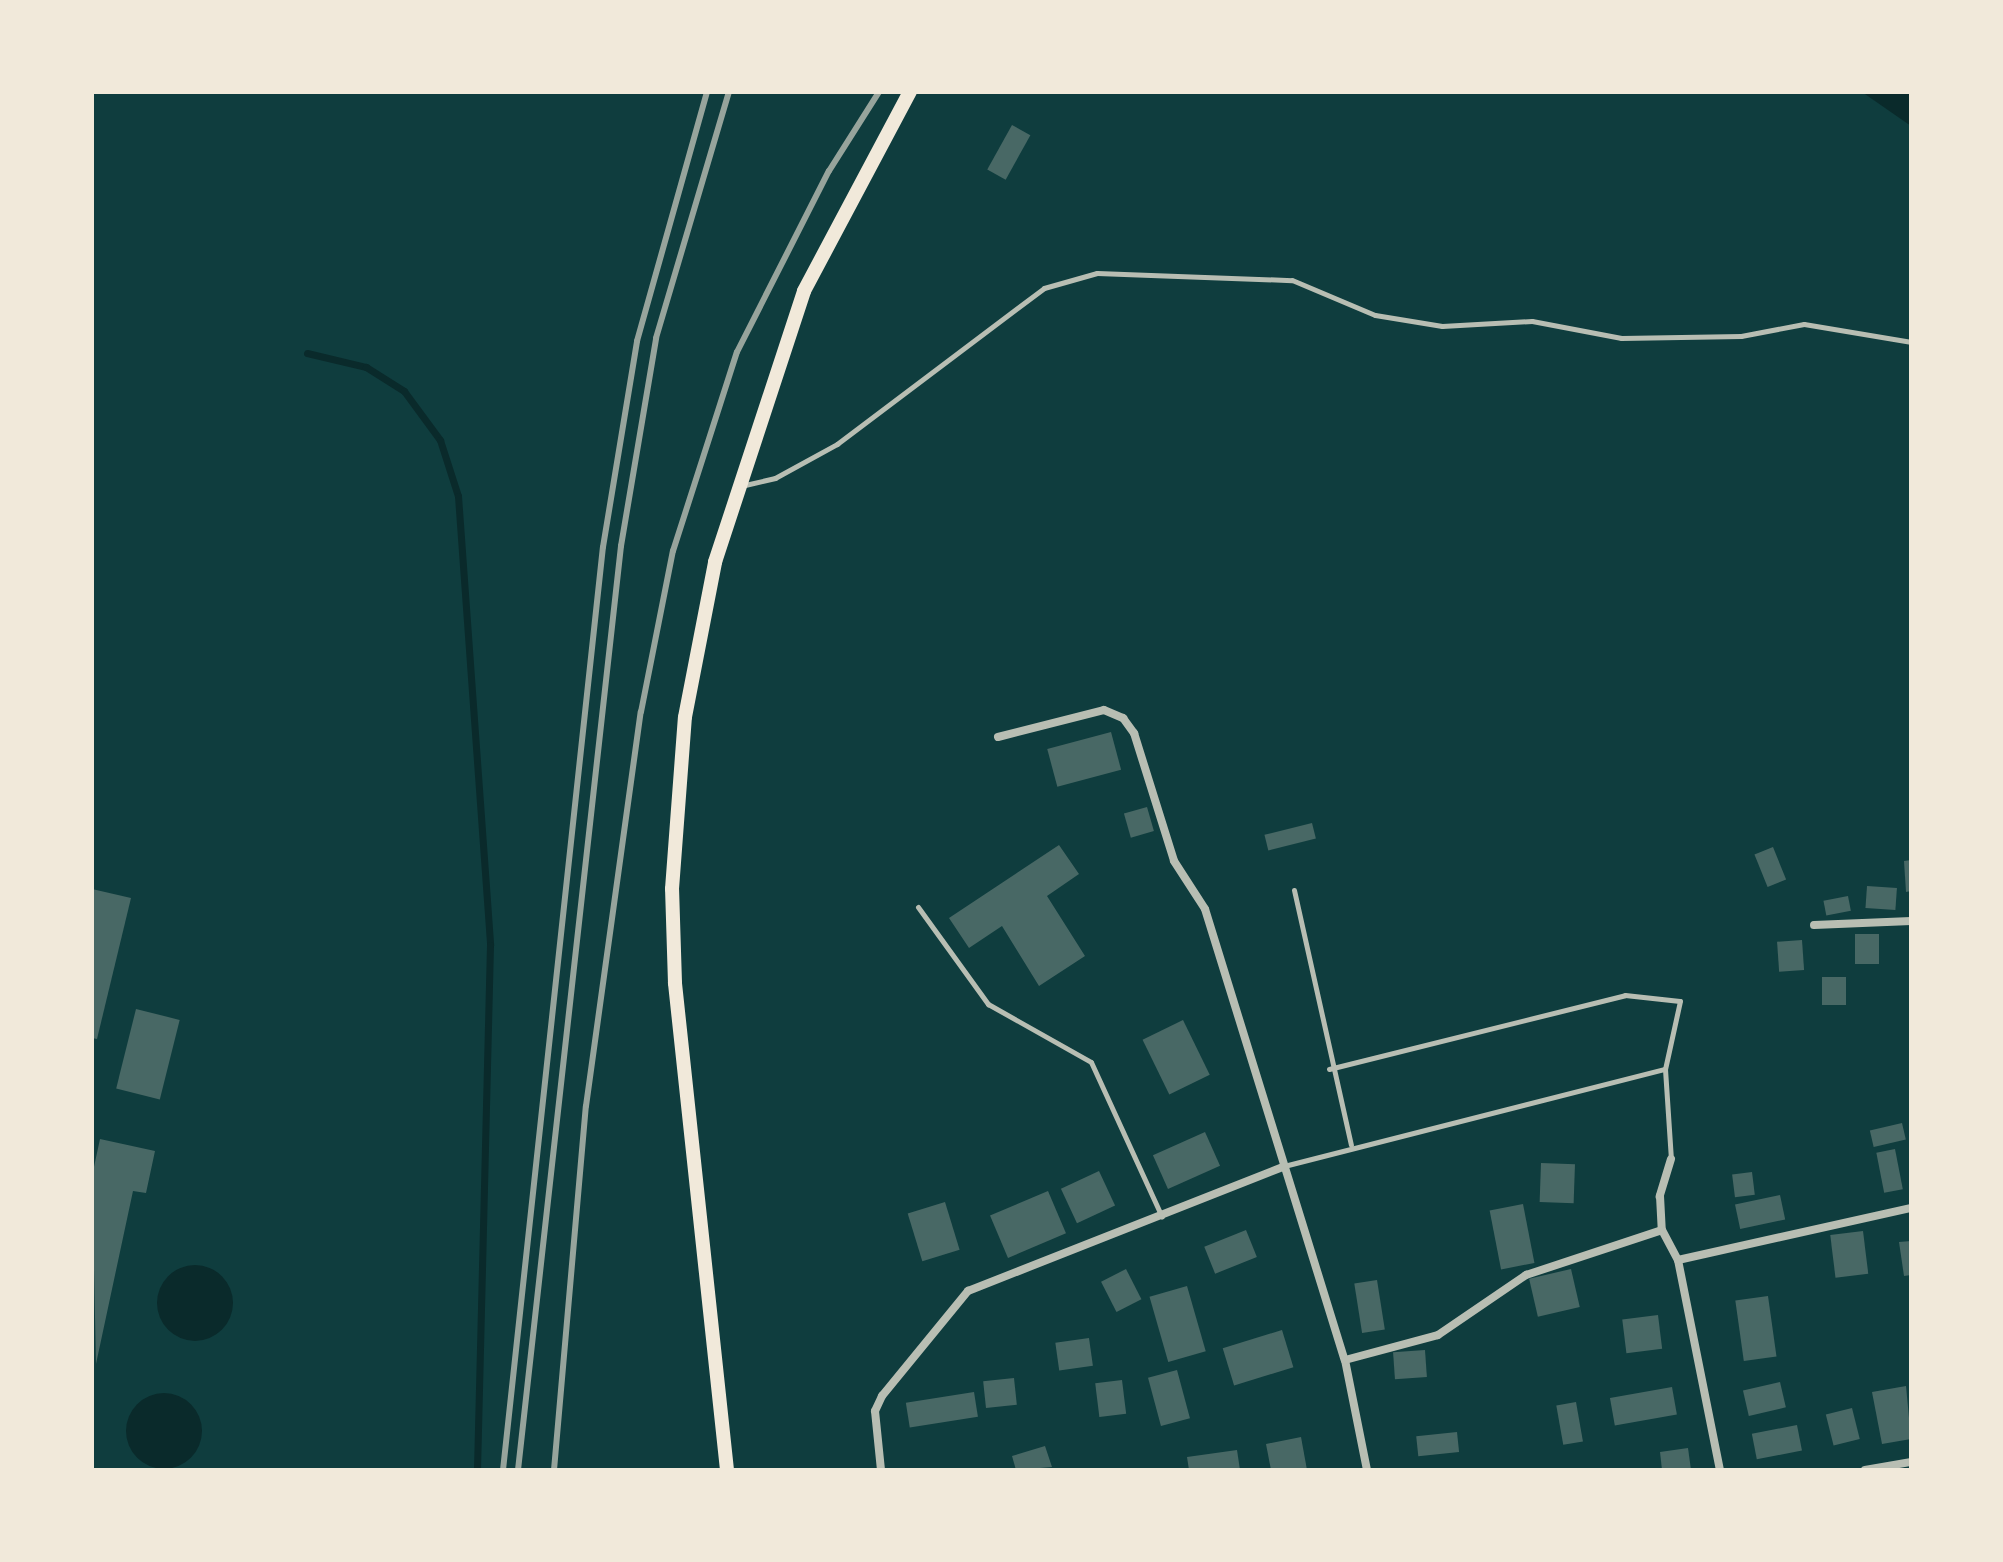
<!DOCTYPE html>
<style>
body{margin:0}
#map{position:relative;width:2003px;height:1562px;overflow:hidden;background:#0f3d3e;font-family:Ubuntu,sans-serif}
div>[style]{position:absolute}
.water>*{inset:0;background:#0a2a2b}
.round{border-radius:50%}
.stream>*{height:7px;margin:-3.5px;padding:0 3.5px;transform-origin:3.5px;border-radius:3.5px;background:#0a2a2b}
.building>*{inset:0;background:#486865;transform-origin:0 0}
.service>*{height:5px;margin:-2.5px;padding:0 2.5px;transform-origin:2.5px;border-radius:2.5px;background:#b8beb3}
.minor>*{height:8px;margin:-4px;padding:0 4px;transform-origin:4px;border-radius:4px;background:#b8beb3}
.secondary>*{height:14px;margin:-7px;padding:0 7px;transform-origin:7px;border-radius:7px;background:#f1e9da}
.rail>*{height:6px;margin:-3px;padding:0 3px;transform-origin:3px;border-radius:3px;background:#97a49c}
span{translate:-50% -50%;white-space:nowrap;text-align:center;line-height:1.15;-webkit-text-stroke:6px #f1e9da;paint-order:stroke}
.frame{position:absolute;inset:0;border:94px solid #f1e9da;pointer-events:none}
</style>
<div id="map">
<div class="water">
<div style="clip-path:polygon(1862px 92px,1911px 92px,1911px 126px)"></div>
<div class="round" style="left:157px;top:1265px;width:76px;height:76px"></div>
<div class="round" style="left:126px;top:1393px;width:76px;height:76px"></div>
</div>
<div class="stream">
<div style="left:307px;top:353px;width:61px;rotate:13.3deg"></div>
<div style="left:366px;top:367px;width:45px;rotate:32.3deg"></div>
<div style="left:404px;top:391px;width:61px;rotate:53.7deg"></div>
<div style="left:440px;top:440px;width:59px;rotate:72.2deg"></div>
<div style="left:458px;top:496px;width:450px;rotate:85.9deg"></div>
<div style="left:490px;top:945px;width:525px;rotate:91.42deg"></div>
</div>
<div class="building">
<div style="left:1012px;top:125px;width:21px;height:51px;rotate:29deg"></div>
<div style="left:1111px;top:732px;width:39px;height:66px;rotate:75deg"></div>
<div style="left:1147px;top:807px;width:25px;height:24px;rotate:74deg"></div>
<div style="left:1312px;top:823px;width:16px;height:49px;rotate:76deg"></div>
<div style="clip-path:polygon(1059px 845px,1079px 874px,1047px 896px,1085px 956px,1039px 986px,1002px 926px,969px 948px,949px 918px)"></div>
<div style="left:1773px;top:847px;width:35px;height:20px;rotate:68deg"></div>
<div style="clip-path:polygon(1911px 860px,1911px 891px,1906px 892px,1904px 861px)"></div>
<div style="left:1867px;top:886px;width:30px;height:22px;rotate:4deg"></div>
<div style="clip-path:polygon(92px 889px,131px 898px,97px 1039px,92px 1038px)"></div>
<div style="left:1848px;top:896px;width:15px;height:25px;rotate:79deg"></div>
<div style="left:1855px;top:934px;width:24px;height:30px"></div>
<div style="left:1802px;top:940px;width:30px;height:25px;rotate:86deg"></div>
<div style="left:1822px;top:977px;width:24px;height:28px"></div>
<div style="left:136px;top:1009px;width:45px;height:82px;rotate:14deg"></div>
<div style="left:1183px;top:1020px;width:61px;height:45px;rotate:64deg"></div>
<div style="left:1902px;top:1123px;width:17px;height:33px;rotate:77deg"></div>
<div style="left:1205px;top:1132px;width:37px;height:57px;rotate:66deg"></div>
<div style="clip-path:polygon(100px 1139px,155px 1151px,146px 1193px,133px 1191px,96px 1364px,92px 1176px)"></div>
<div style="left:1895px;top:1149px;width:41px;height:19px;rotate:79deg"></div>
<div style="left:1541px;top:1163px;width:34px;height:39px;rotate:2deg"></div>
<div style="left:1099px;top:1171px;width:38px;height:42px;rotate:65deg"></div>
<div style="left:1752px;top:1172px;width:23px;height:20px;rotate:83deg"></div>
<div style="left:1048px;top:1191px;width:46px;height:63px;rotate:67deg"></div>
<div style="left:1780px;top:1195px;width:25px;height:46px;rotate:78deg"></div>
<div style="left:945px;top:1202px;width:50px;height:39px;rotate:73deg"></div>
<div style="left:1523px;top:1204px;width:60px;height:34px;rotate:79deg"></div>
<div style="left:1246px;top:1230px;width:29px;height:45px;rotate:68deg"></div>
<div style="left:1863px;top:1231px;width:43px;height:33px;rotate:83deg"></div>
<div style="clip-path:polygon(1911px 1241px,1911px 1275px,1904px 1276px,1899px 1242px)"></div>
<div style="left:1126px;top:1269px;width:34px;height:28px;rotate:63deg"></div>
<div style="left:1571px;top:1269px;width:39px;height:43px;rotate:77deg"></div>
<div style="left:1377px;top:1280px;width:50px;height:23px;rotate:81deg"></div>
<div style="left:1187px;top:1286px;width:68px;height:39px;rotate:74deg"></div>
<div style="left:1768px;top:1296px;width:61px;height:33px;rotate:82deg"></div>
<div style="left:1658px;top:1315px;width:34px;height:36px;rotate:83deg"></div>
<div style="left:1282px;top:1330px;width:39px;height:62px;rotate:73deg"></div>
<div style="left:1089px;top:1338px;width:28px;height:34px;rotate:82deg"></div>
<div style="left:1425px;top:1350px;width:27px;height:32px;rotate:86deg"></div>
<div style="left:1177px;top:1370px;width:50px;height:30px;rotate:75deg"></div>
<div style="left:1014px;top:1378px;width:27px;height:31px;rotate:84deg"></div>
<div style="left:1122px;top:1380px;width:34px;height:27px;rotate:83deg"></div>
<div style="left:1780px;top:1382px;width:26px;height:38px;rotate:77deg"></div>
<div style="clip-path:polygon(1906px 1386px,1911px 1439px,1882px 1444px,1872px 1392px)"></div>
<div style="left:1672px;top:1387px;width:28px;height:63px;rotate:80deg"></div>
<div style="left:974px;top:1392px;width:25px;height:69px;rotate:81deg"></div>
<div style="left:1576px;top:1402px;width:40px;height:20px;rotate:80deg"></div>
<div style="left:1852px;top:1408px;width:32px;height:27px;rotate:76deg"></div>
<div style="left:1797px;top:1425px;width:26px;height:46px;rotate:79deg"></div>
<div style="left:1457px;top:1432px;width:20px;height:41px;rotate:84deg"></div>
<div style="clip-path:polygon(1301px 1437px,1307px 1470px,1271px 1470px,1266px 1444px)"></div>
<div style="clip-path:polygon(1045px 1446px,1052px 1467px,1016px 1470px,1012px 1456px)"></div>
<div style="clip-path:polygon(1688px 1448px,1691px 1470px,1662px 1470px,1660px 1452px)"></div>
<div style="clip-path:polygon(1237px 1450px,1240px 1470px,1189px 1470px,1187px 1457px)"></div>
</div>
<div class="service">
<div style="left:745px;top:485px;width:31px;rotate:-13deg"></div>
<div style="left:775px;top:478px;width:71px;rotate:-28.7deg"></div>
<div style="left:837px;top:444px;width:259px;rotate:-37deg"></div>
<div style="left:1044px;top:288px;width:55px;rotate:-15.8deg"></div>
<div style="left:1097px;top:273px;width:195px;rotate:2.1deg"></div>
<div style="left:1292px;top:280px;width:90px;rotate:22.9deg"></div>
<div style="left:1375px;top:315px;width:68px;rotate:9.3deg"></div>
<div style="left:1442px;top:326px;width:90px;rotate:-3.2deg"></div>
<div style="left:1532px;top:321px;width:91px;rotate:10.8deg"></div>
<div style="left:1621px;top:338px;width:120px;rotate:-1deg"></div>
<div style="left:1741px;top:336px;width:64px;rotate:-10.8deg"></div>
<div style="left:1804px;top:324px;width:109px;rotate:9.5deg"></div>
<div style="left:1294px;top:890px;width:261px;rotate:77.4deg"></div>
<div style="left:918px;top:907px;width:120px;rotate:54.2deg"></div>
<div style="left:988px;top:1004px;width:118px;rotate:29.4deg"></div>
<div style="left:1091px;top:1062px;width:170px;rotate:65.4deg"></div>
<div style="left:1329px;top:1069px;width:305px;rotate:-14deg"></div>
<div style="left:1625px;top:995px;width:55px;rotate:6.2deg"></div>
<div style="left:1680px;top:1001px;width:70px;rotate:102.4deg"></div>
<div style="left:1284px;top:1166px;width:393px;rotate:-14.3deg"></div>
<div style="left:1665px;top:1069px;width:90px;rotate:86.2deg"></div>
</div>
<div class="minor">
<div style="left:998px;top:737px;width:109px;rotate:-14.3deg"></div>
<div style="left:1104px;top:710px;width:21px;rotate:23deg"></div>
<div style="left:1123px;top:718px;width:19px;rotate:54deg"></div>
<div style="left:1134px;top:733px;width:134px;rotate:72.6deg"></div>
<div style="left:1174px;top:861px;width:57px;rotate:57.1deg"></div>
<div style="left:1205px;top:909px;width:472px;rotate:72.8deg"></div>
<div style="left:1345px;top:1360px;width:112px;rotate:78.7deg"></div>
<div style="left:1814px;top:925px;width:97px;rotate:-2.4deg"></div>
<div style="left:1671px;top:1159px;width:39px;rotate:107deg"></div>
<div style="left:1660px;top:1196px;width:34px;rotate:87deg"></div>
<div style="left:1662px;top:1230px;width:34px;rotate:62deg"></div>
<div style="left:1678px;top:1260px;width:214px;rotate:78.7deg"></div>
<div style="left:1678px;top:1260px;width:239px;rotate:-12.6deg"></div>
<div style="left:1345px;top:1360px;width:96px;rotate:-15deg"></div>
<div style="left:1438px;top:1335px;width:107px;rotate:-34.3deg"></div>
<div style="left:1526px;top:1275px;width:143px;rotate:-18.3deg"></div>
<div style="left:881px;top:1470px;width:59px;rotate:-95.8deg"></div>
<div style="left:875px;top:1411px;width:17px;rotate:-65deg"></div>
<div style="left:882px;top:1396px;width:136px;rotate:-50.7deg"></div>
<div style="left:968px;top:1291px;width:339px;rotate:-21.5deg"></div>
<div style="left:1865px;top:1470px;width:47px;rotate:-9.9deg"></div>
</div>
<div class="secondary">
<div style="left:727px;top:1470px;width:490px;rotate:-96.1deg"></div>
<div style="left:675px;top:983px;width:94px;rotate:-91.8deg"></div>
<div style="left:672px;top:889px;width:172px;rotate:-85.7deg"></div>
<div style="left:685px;top:717px;width:158px;rotate:-79deg"></div>
<div style="left:715px;top:562px;width:285px;rotate:-71.8deg"></div>
<div style="left:804px;top:291px;width:225px;rotate:-62deg"></div>
</div>
<div class="rail">
<div style="left:503px;top:1470px;width:928px;rotate:-83.82deg"></div>
<div style="left:603px;top:547px;width:209px;rotate:-80.6deg"></div>
<div style="left:637px;top:341px;width:259px;rotate:-74.3deg"></div>
<div style="left:518px;top:1470px;width:930px;rotate:-83.64deg"></div>
<div style="left:621px;top:546px;width:211px;rotate:-80.4deg"></div>
<div style="left:656px;top:338px;width:257px;rotate:-73.5deg"></div>
<div style="left:554px;top:1470px;width:365px;rotate:-85deg"></div>
<div style="left:586px;top:1106px;width:398px;rotate:-82.1deg"></div>
<div style="left:641px;top:712px;width:164px;rotate:-78.8deg"></div>
<div style="left:673px;top:551px;width:209px;rotate:-72.2deg"></div>
<div style="left:737px;top:352px;width:203px;rotate:-63.1deg"></div>
<div style="left:829px;top:171px;width:93px;rotate:-57.7deg"></div>
</div>
<div class="frame"></div>
</div>
